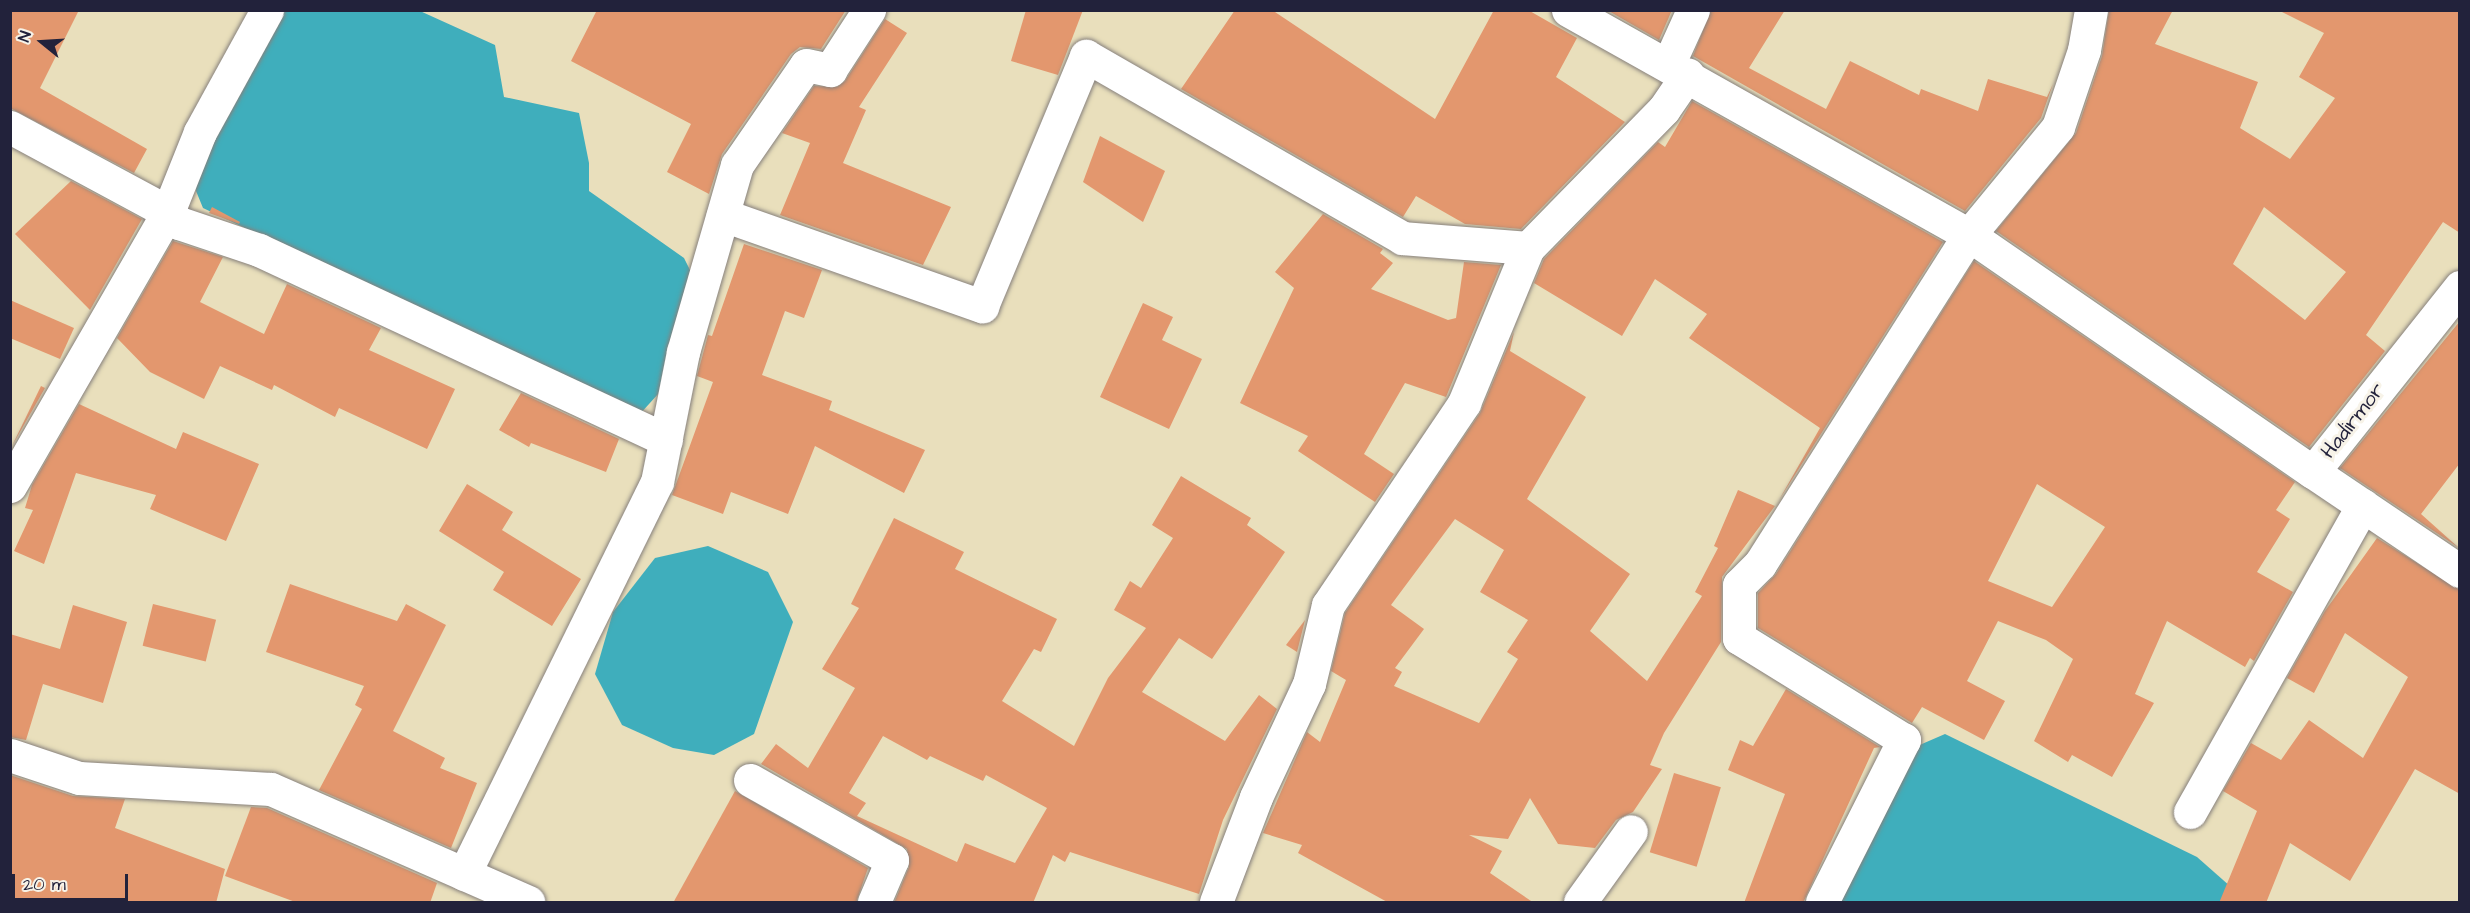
<!DOCTYPE html>
<style>
body{margin:0}
#map{position:relative;width:2470px;height:913px;overflow:hidden;background:#e9dfbc;font-family:"Architects Daughter",sans-serif}
div>[style]{position:absolute}
.water>*{inset:0;background:#3faebc}
.building>*{inset:0;background:#e3976e;transform-origin:0 0}
.roads{filter:drop-shadow(0 0 2px #86807c) drop-shadow(0 0 2px #86807c)}
.minor>*{height:33px;margin:-16.5px;padding:0 16.5px;transform-origin:16.5px;border-radius:16.5px;background:#fff}
span{translate:-50% -50%;white-space:nowrap;text-align:center;line-height:1.15;-webkit-text-stroke:6px #f7f3e8;paint-order:stroke}
.street-label{font-size:21px;color:#22223b}
.frame{position:absolute;inset:0;border:12px solid #22223b;pointer-events:none}
.north{position:absolute;left:12px;top:12px;width:60px;height:60px;-webkit-text-stroke:4px #f7f3e8;paint-order:stroke;rotate:288deg;font-size:16px;font-weight:700;line-height:24px;text-align:center;color:#22223b}
.north::after{content:'';display:block;margin:auto;width:21px;height:27px;background:#22223b;clip-path:polygon(50% 0,100% 100%,50% 72%,0 100%)}
.scale{position:absolute;left:12px;top:874px;width:116px;height:27px;box-sizing:border-box;border:3px solid #22223b;border-top:0;padding-left:8px;font-size:18px;line-height:21px;white-space:nowrap;color:#22223b;-webkit-text-stroke:4px #f7f3e8;paint-order:stroke}
</style>
<div id="map">
<div class="water">
<div style="clip-path:polygon(284px 11px,420px 11px,495px 45px,504px 97px,579px 113px,589px 163px,589px 191px,684px 258px,691px 272px,659px 393px,639px 415px,203px 208px,196px 191px,197px 171px)"></div>
<div style="clip-path:polygon(708px 546px,768px 572px,793px 622px,754px 734px,714px 755px,673px 748px,622px 725px,595px 674px,613px 612px,655px 558px)"></div>
<div style="clip-path:polygon(1945px 734px,2197px 857px,2248px 902px,1837px 902px,1908px 750px)"></div>
</div>
<div class="building">
<div style="clip-path:polygon(10px 10px,79px 10px,40px 88px,147px 149px,134px 173px,10px 108px)"></div>
<div style="clip-path:polygon(597px 10px,846px 10px,821px 49px,800px 47px,791px 54px,722px 154px,709px 194px,667px 172px,691px 124px,571px 61px)"></div>
<div style="clip-path:polygon(1026px 10px,1083px 10px,1058px 75px,1011px 61px)"></div>
<div style="clip-path:polygon(1235px 10px,1272px 10px,1435px 119px,1494px 10px,1528px 10px,1577px 38px,1556px 77px,1625px 122px,1521px 229px,1465px 224px,1416px 196px,1403px 217px,1181px 89px)"></div>
<div style="clip-path:polygon(1607px 10px,1672px 10px,1659px 40px)"></div>
<div style="clip-path:polygon(1711px 10px,1785px 10px,1749px 68px,1826px 109px,1850px 61px,1919px 95px,1921px 89px,1978px 111px,1988px 79px,2047px 97px,2053px 84px,2041px 118px,1965px 211px,1693px 56px)"></div>
<div style="clip-path:polygon(evenodd,2109px 10px,2173px 10px,2155px 44px,2258px 82px,2240px 128px,2290px 159px,2335px 98px,2299px 77px,2324px 33px,2278px 10px,2460px 10px,2460px 233px,2443px 222px,2366px 335px,2385px 351px,2309px 447px,1996px 231px,2076px 133px,2102px 56px,2109px 10px,2264px 207px,2346px 272px,2305px 320px,2233px 264px,2264px 207px)"></div>
<div style="clip-path:polygon(885px 19px,907px 33px,859px 107px,866px 110px,843px 163px,951px 207px,923px 265px,780px 215px,810px 143px,782px 133px,814px 86px,837px 87px,845px 81px)"></div>
<div style="clip-path:polygon(1692px 101px,1943px 242px,1779px 500px,1820px 428px,1689px 338px,1707px 314px,1655px 279px,1622px 336px,1534px 283px,1544px 259px,1658px 142px,1665px 147px)"></div>
<div style="clip-path:polygon(1100px 136px,1165px 171px,1143px 222px,1083px 182px)"></div>
<div style="clip-path:polygon(71px 181px,142px 219px,90px 310px,15px 234px)"></div>
<div style="clip-path:polygon(212px 207px,240px 222px,239px 224px,209px 213px)"></div>
<div style="clip-path:polygon(1323px 214px,1383px 249px,1380px 253px,1393px 263px,1371px 289px,1448px 320px,1456px 318px,1464px 262px,1501px 265px,1446px 397px,1405px 383px,1364px 454px,1394px 474px,1375px 502px,1298px 451px,1308px 436px,1240px 403px,1294px 288px,1275px 272px)"></div>
<div style="clip-path:polygon(173px 241px,223px 257px,200px 302px,264px 334px,287px 284px,381px 328px,369px 350px,455px 389px,427px 449px,339px 408px,335px 417px,274px 385px,272px 390px,220px 366px,204px 399px,150px 372px,117px 338px)"></div>
<div style="clip-path:polygon(744px 244px,822px 270px,804px 318px,785px 311px,762px 375px,832px 401px,829px 410px,925px 450px,904px 493px,815px 446px,788px 514px,731px 492px,723px 514px,672px 495px,713px 382px,697px 376px,708px 335px,712px 336px)"></div>
<div style="clip-path:polygon(evenodd,1974px 261px,2295px 482px,2276px 510px,2290px 519px,2257px 572px,2293px 592px,2254px 661px,2250px 658px,2245px 667px,2167px 621px,2135px 694px,2154px 703px,2112px 777px,2072px 755px,2068px 762px,2034px 741px,2073px 659px,2046px 640px,1998px 621px,1967px 681px,2005px 701px,1984px 740px,1922px 707px,1912px 723px,1758px 628px,1758px 593px,1776px 574px,1974px 261px,2037px 484px,2105px 527px,2052px 607px,1988px 581px,2037px 484px)"></div>
<div style="clip-path:polygon(10px 300px,74px 328px,60px 359px,10px 338px)"></div>
<div style="clip-path:polygon(1143px 303px,1173px 317px,1162px 340px,1202px 359px,1169px 429px,1100px 397px)"></div>
<div style="clip-path:polygon(2460px 321px,2460px 463px,2421px 514px,2459px 548px,2340px 468px)"></div>
<div style="clip-path:polygon(evenodd,1514px 332px,1510px 351px,1586px 397px,1527px 499px,1630px 574px,1590px 631px,1647px 681px,1702px 596px,1695px 592px,1718px 548px,1714px 546px,1738px 490px,1775px 506px,1722px 577px,1721px 642px,1664px 733px,1650px 765px,1662px 769px,1633px 812px,1616px 820px,1595px 848px,1558px 844px,1530px 798px,1508px 839px,1469px 835px,1502px 851px,1490px 873px,1534px 903px,1389px 903px,1298px 853px,1302px 845px,1263px 833px,1307px 732px,1320px 742px,1346px 680px,1331px 671px,1345px 613px,1480px 413px,1514px 332px,1455px 519px,1504px 550px,1480px 592px,1528px 620px,1507px 652px,1518px 659px,1479px 723px,1394px 686px,1402px 672px,1395px 668px,1424px 629px,1391px 605px,1455px 519px)"></div>
<div style="clip-path:polygon(41px 386px,45px 388px,12px 446px)"></div>
<div style="clip-path:polygon(521px 393px,619px 439px,606px 472px,531px 443px,529px 447px,499px 430px)"></div>
<div style="clip-path:polygon(79px 404px,176px 449px,183px 432px,259px 464px,226px 541px,150px 509px,156px 495px,76px 473px,44px 564px,14px 551px,33px 510px,25px 508px,32px 485px)"></div>
<div style="clip-path:polygon(evenodd,1181px 476px,1251px 518px,1247px 525px,1285px 552px,1212px 659px,1179px 638px,1142px 692px,1225px 741px,1259px 695px,1277px 709px,1223px 820px,1199px 894px,1070px 852px,1065px 862px,1053px 855px,1033px 903px,894px 903px,909px 867px,907px 849px,761px 764px,776px 744px,808px 768px,855px 688px,822px 669px,859px 608px,851px 604px,894px 518px,964px 552px,955px 569px,1057px 619px,1041px 652px,1034px 649px,1002px 701px,1074px 746px,1108px 678px,1146px 628px,1114px 610px,1130px 581px,1141px 588px,1173px 538px,1152px 525px,1181px 476px,883px 736px,927px 760px,930px 756px,983px 781px,986px 775px,1047px 808px,1015px 863px,965px 843px,957px 862px,857px 816px,866px 803px,849px 793px,883px 736px)"></div>
<div style="clip-path:polygon(467px 484px,513px 512px,502px 530px,581px 579px,552px 626px,493px 590px,504px 572px,439px 531px)"></div>
<div style="clip-path:polygon(2377px 538px,2460px 590px,2460px 794px,2415px 769px,2350px 881px,2290px 843px,2266px 903px,2219px 903px,2257px 811px,2223px 791px,2251px 743px,2281px 760px,2309px 720px,2363px 758px,2408px 677px,2345px 633px,2314px 693px,2287px 678px,2325px 611px)"></div>
<div style="clip-path:polygon(290px 584px,397px 621px,406px 604px,446px 625px,393px 731px,445px 758px,440px 768px,477px 783px,451px 848px,319px 790px,362px 709px,355px 705px,364px 686px,266px 652px)"></div>
<div style="left:153px;top:604px;width:65px;height:43px;rotate:14deg"></div>
<div style="clip-path:polygon(73px 605px,127px 622px,103px 703px,43px 684px,26px 740px,10px 737px,10px 634px,60px 649px)"></div>
<div style="clip-path:polygon(1305px 620px,1297px 652px,1286px 645px)"></div>
<div style="clip-path:polygon(1786px 689px,1880px 747px,1874px 748px,1803px 903px,1744px 903px,1785px 794px,1728px 770px,1740px 740px,1753px 746px)"></div>
<div style="left:1674px;top:773px;width:49px;height:83px;rotate:17deg"></div>
<div style="clip-path:polygon(10px 775px,73px 796px,125px 799px,115px 828px,225px 869px,216px 903px,10px 903px)"></div>
<div style="clip-path:polygon(735px 791px,868px 868px,856px 903px,673px 903px)"></div>
<div style="clip-path:polygon(251px 807px,267px 808px,437px 883px,430px 903px,298px 903px,225px 876px)"></div>
</div>
<div class="roads">
<div class="minor">
<div style="left:1568px;top:10px;width:460px;rotate:29.3deg"></div>
<div style="left:1969px;top:235px;width:418px;rotate:34.6deg"></div>
<div style="left:1669px;top:63px;width:58px;rotate:-65.6deg"></div>
<div style="left:10px;top:127px;width:179px;rotate:28.3deg"></div>
<div style="left:168px;top:212px;width:86px;rotate:-68.2deg"></div>
<div style="left:200px;top:132px;width:139px;rotate:-61.2deg"></div>
<div style="left:723px;top:215px;width:275px;rotate:19.4deg"></div>
<div style="left:982px;top:306px;width:271px;rotate:-67.4deg"></div>
<div style="left:1086px;top:56px;width:365px;rotate:29.9deg"></div>
<div style="left:1402px;top:238px;width:126px;rotate:4.5deg"></div>
<div style="left:2460px;top:287px;width:236px;rotate:128.5deg"></div>
<div style="left:2313px;top:472px;width:177px;rotate:34deg"></div>
<div style="left:10px;top:486px;width:316px;rotate:-60deg"></div>
<div style="left:168px;top:212px;width:16px;rotate:45deg"></div>
<div style="left:179px;top:223px;width:84px;rotate:18.6deg"></div>
<div style="left:259px;top:250px;width:449px;rotate:25deg"></div>
<div style="left:10px;top:755px;width:73px;rotate:18.4deg"></div>
<div style="left:79px;top:778px;width:192px;rotate:3.3deg"></div>
<div style="left:271px;top:789px;width:281px;rotate:23.7deg"></div>
<div style="left:750px;top:780px;width:163px;rotate:29.4deg"></div>
<div style="left:892px;top:860px;width:46px;rotate:113.2deg"></div>
<div style="left:2190px;top:812px;width:352px;rotate:-60.6deg"></div>
<div style="left:464px;top:874px;width:437px;rotate:-63.8deg"></div>
<div style="left:657px;top:482px;width:133px;rotate:-78.7deg"></div>
<div style="left:683px;top:352px;width:195px;rotate:-73.9deg"></div>
<div style="left:737px;top:165px;width:121px;rotate:-55.4deg"></div>
<div style="left:806px;top:65px;width:25px;rotate:12deg"></div>
<div style="left:830px;top:70px;width:72px;rotate:-57deg"></div>
<div style="left:1216px;top:902px;width:112px;rotate:-69.1deg"></div>
<div style="left:1256px;top:797px;width:125px;rotate:-64.9deg"></div>
<div style="left:1309px;top:684px;width:81px;rotate:-76.5deg"></div>
<div style="left:1328px;top:605px;width:244px;rotate:-56deg"></div>
<div style="left:1464px;top:403px;width:168px;rotate:-67.6deg"></div>
<div style="left:1528px;top:248px;width:194px;rotate:-45.6deg"></div>
<div style="left:1664px;top:109px;width:42px;rotate:-55.6deg"></div>
<div style="left:1580px;top:902px;width:87px;rotate:-54.3deg"></div>
<div style="left:1822px;top:902px;width:182px;rotate:-63.2deg"></div>
<div style="left:1904px;top:740px;width:194px;rotate:-148.3deg"></div>
<div style="left:1739px;top:638px;width:53px;rotate:-90deg"></div>
<div style="left:1739px;top:585px;width:30px;rotate:-45deg"></div>
<div style="left:1760px;top:564px;width:390px;rotate:-57.6deg"></div>
<div style="left:1969px;top:235px;width:140px;rotate:-50.5deg"></div>
<div style="left:2058px;top:127px;width:81px;rotate:-71.3deg"></div>
<div style="left:2084px;top:50px;width:41px;rotate:-80.1deg"></div>
</div>
</div>
<div class="street-label">
<span style="left:2353px;top:421px;rotate:-52deg">Hadirmor</span>
</div>
<div class="frame"></div>
<div class="north">N</div>
<div class="scale">20 m</div>
</div>
